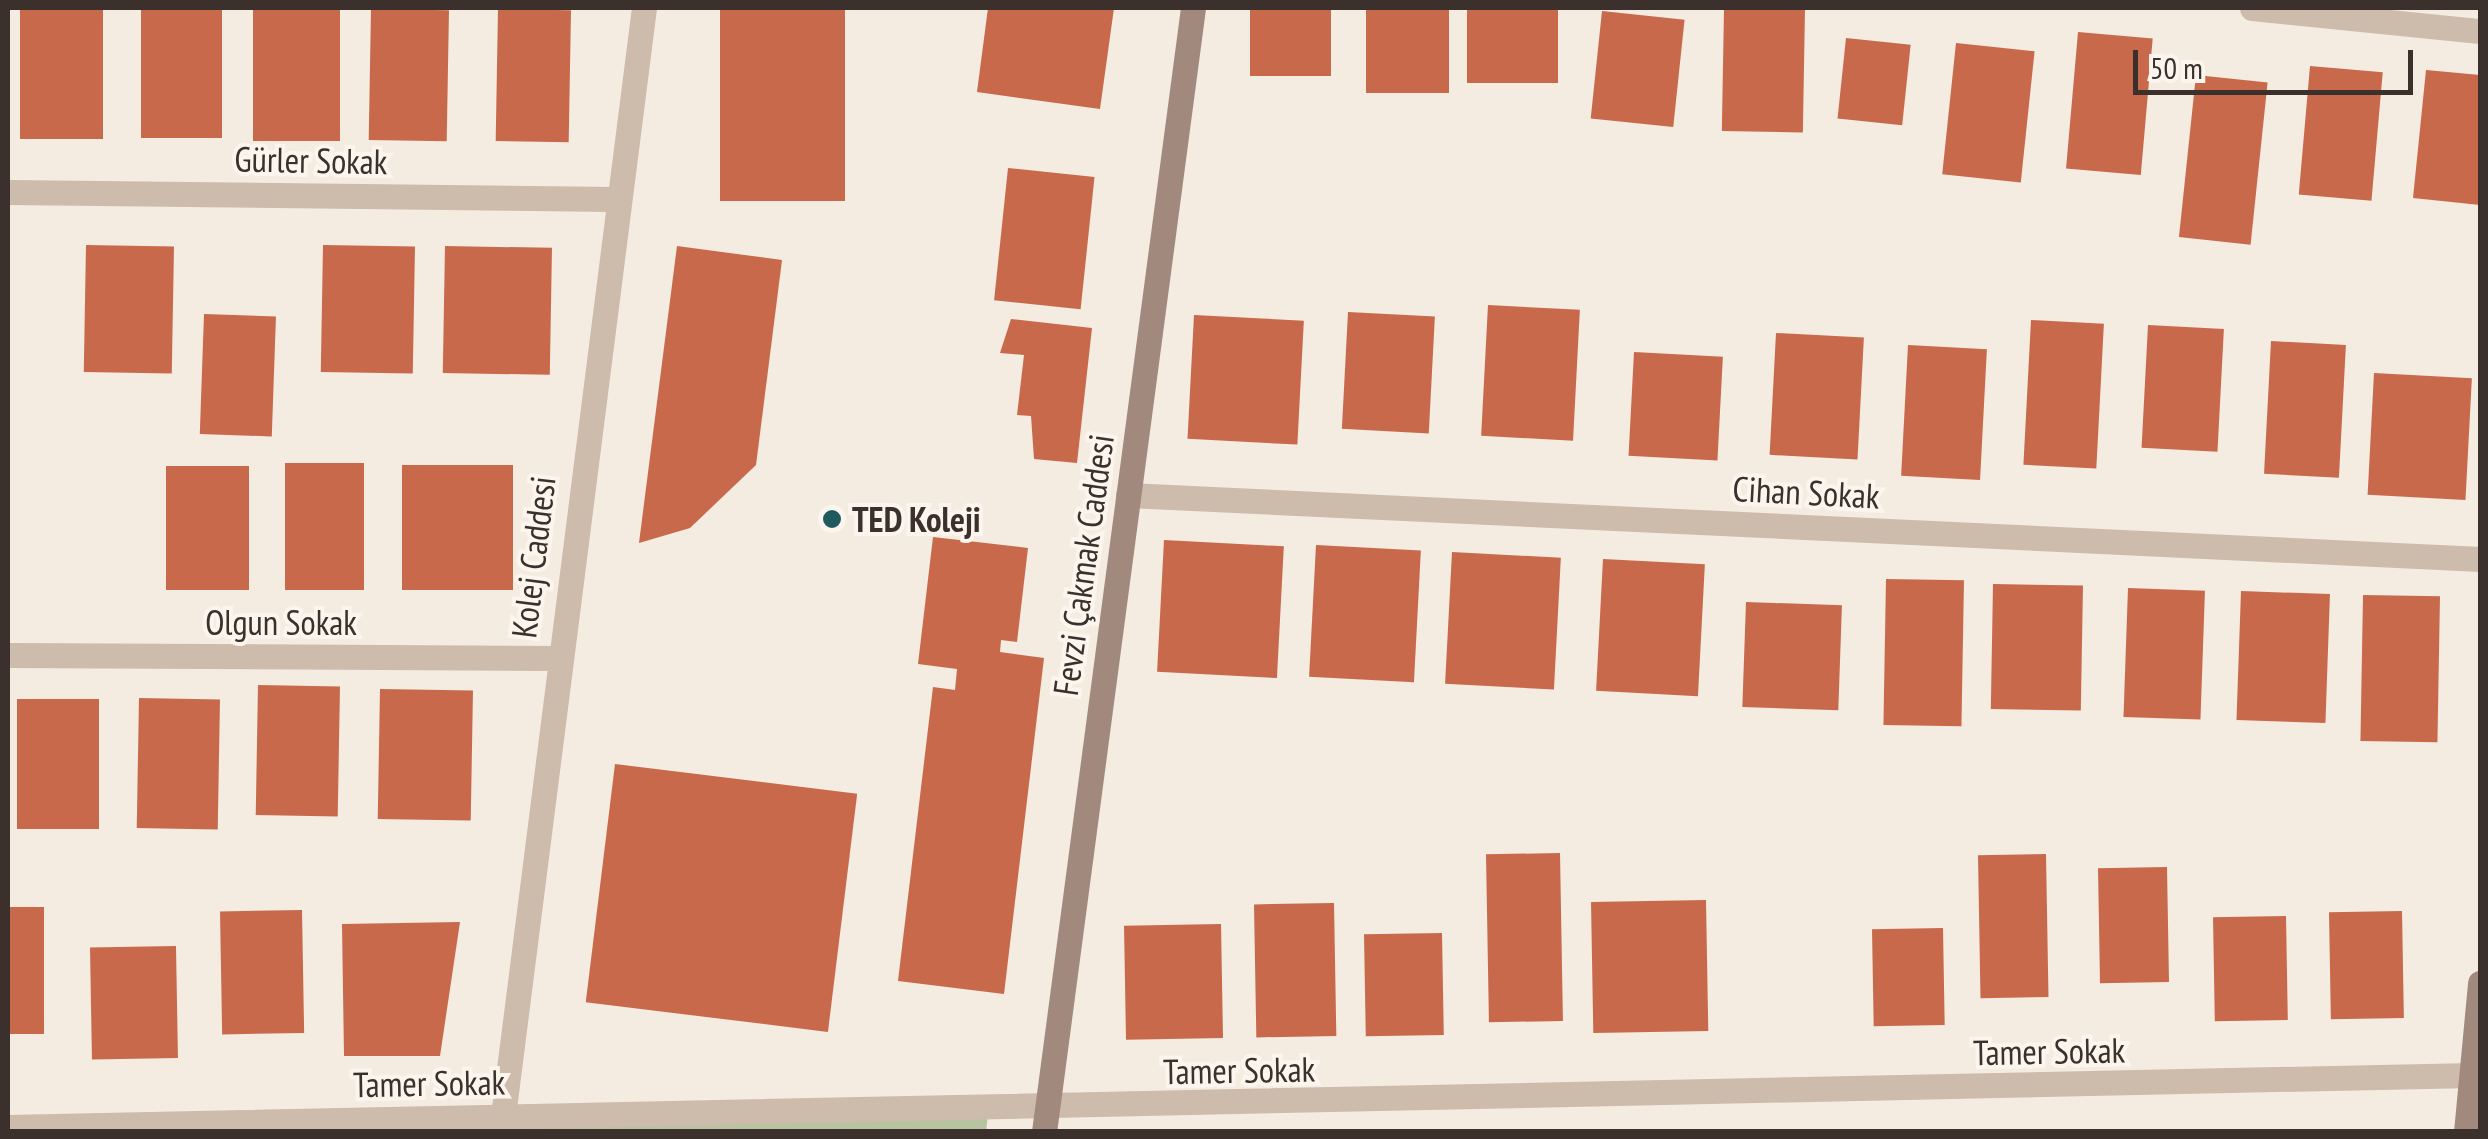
<!DOCTYPE html>
<meta charset="utf-8">
<style>
body{margin:0}
#map{position:relative;width:2488px;height:1139px;overflow:hidden;background:#f4ebe1;font-family:"PT Sans Narrow",sans-serif}
div>[style]{position:absolute}
.green>*{inset:0;background:#b8c4a0}
.building>*{inset:0;background:#c8694b;transform-origin:0 0}
.street>*{height:25px;margin:-12.5px;padding:0 12.5px;transform-origin:12.5px;border-radius:12.5px;background:#cdbbac}
.secondary>*{height:25px;margin:-12.5px;padding:0 12.5px;transform-origin:12.5px;border-radius:12.5px;background:#a18a7d}
.dots>*{width:28px;height:28px;translate:-50% -50%;box-sizing:border-box;border:5px solid #fbf5ee;border-radius:50%}
span{translate:-50% -50%;white-space:nowrap;text-align:center;line-height:1.15;-webkit-text-stroke:8px #fbf5ee;paint-order:stroke}
.street-label{font-size:35px;color:#3b302b}
.poi-label{font-size:35px;color:#3b302b;font-weight:700}
.left{translate:0 -50%;text-align:left}
.frame{position:absolute;inset:0;border:10px solid #3b302b;pointer-events:none}
.scale{position:absolute;left:2133px;top:50px;width:280px;height:45px;box-sizing:border-box;border:5px solid #3b302b;border-top:0;padding-left:12px;font-size:30px;line-height:35px;white-space:nowrap;color:#3b302b;-webkit-text-stroke:8px #fbf5ee;paint-order:stroke}
</style>
<div id="map">
<div class="green">
<div style="clip-path:polygon(988px 1114px,986px 1132px,495px 1132px,496px 1117px)"></div>
</div>
<div class="building">
<div style="left:20px;top:8px;width:83px;height:131px"></div>
<div style="left:141px;top:8px;width:81px;height:130px"></div>
<div style="left:720px;top:8px;width:125px;height:193px"></div>
<div style="clip-path:polygon(988px 8px,1114px 8px,1100px 109px,977px 92px)"></div>
<div style="left:1250px;top:8px;width:81px;height:68px"></div>
<div style="left:1366px;top:8px;width:83px;height:85px"></div>
<div style="left:1467px;top:8px;width:91px;height:75px"></div>
<div style="left:1724px;top:8px;width:81px;height:123px;rotate:1deg"></div>
<div style="left:253px;top:9px;width:87px;height:132px"></div>
<div style="left:371px;top:9px;width:78px;height:131px;rotate:1deg"></div>
<div style="left:498px;top:9px;width:73px;height:132px;rotate:1deg"></div>
<div style="left:1602px;top:11px;width:83px;height:108px;rotate:6deg"></div>
<div style="left:2078px;top:32px;width:75px;height:137px;rotate:5deg"></div>
<div style="left:1846px;top:38px;width:65px;height:81px;rotate:6deg"></div>
<div style="left:1956px;top:43px;width:79px;height:132px;rotate:6deg"></div>
<div style="left:2310px;top:66px;width:73px;height:129px;rotate:5deg"></div>
<div style="clip-path:polygon(2426px 70px,2480px 75px,2480px 205px,2413px 198px)"></div>
<div style="left:2196px;top:75px;width:72px;height:163px;rotate:6deg"></div>
<div style="left:1008px;top:168px;width:87px;height:133px;rotate:6deg"></div>
<div style="left:86px;top:245px;width:88px;height:127px;rotate:1deg"></div>
<div style="left:323px;top:245px;width:92px;height:127px;rotate:1deg"></div>
<div style="left:445px;top:246px;width:107px;height:127px;rotate:1deg"></div>
<div style="clip-path:polygon(677px 246px,782px 260px,756px 465px,690px 528px,639px 543px)"></div>
<div style="left:1488px;top:305px;width:92px;height:131px;rotate:3deg"></div>
<div style="left:1348px;top:312px;width:87px;height:117px;rotate:3deg"></div>
<div style="left:204px;top:314px;width:72px;height:120px;rotate:2deg"></div>
<div style="left:1194px;top:315px;width:110px;height:124px;rotate:3deg"></div>
<div style="clip-path:polygon(1011px 319px,1092px 328px,1077px 463px,1034px 459px,1031px 416px,1017px 415px,1024px 355px,1000px 353px)"></div>
<div style="left:2031px;top:320px;width:73px;height:145px;rotate:3deg"></div>
<div style="left:2148px;top:325px;width:76px;height:123px;rotate:3deg"></div>
<div style="left:1776px;top:333px;width:88px;height:122px;rotate:3deg"></div>
<div style="left:2271px;top:341px;width:75px;height:133px;rotate:3deg"></div>
<div style="left:1908px;top:345px;width:79px;height:131px;rotate:3deg"></div>
<div style="left:1634px;top:352px;width:89px;height:104px;rotate:3deg"></div>
<div style="left:2374px;top:373px;width:98px;height:122px;rotate:3deg"></div>
<div style="left:285px;top:463px;width:79px;height:127px"></div>
<div style="left:402px;top:465px;width:111px;height:125px"></div>
<div style="left:166px;top:466px;width:83px;height:124px"></div>
<div style="clip-path:polygon(933px 537px,1028px 548px,1017px 642px,1001px 640px,1000px 652px,1044px 658px,1004px 994px,898px 981px,933px 687px,955px 690px,957px 669px,918px 664px)"></div>
<div style="left:1164px;top:540px;width:120px;height:132px;rotate:3deg"></div>
<div style="left:1316px;top:545px;width:105px;height:132px;rotate:3deg"></div>
<div style="left:1452px;top:552px;width:109px;height:132px;rotate:3deg"></div>
<div style="left:1603px;top:559px;width:102px;height:132px;rotate:3deg"></div>
<div style="left:1886px;top:579px;width:78px;height:146px;rotate:1deg"></div>
<div style="left:1993px;top:584px;width:90px;height:125px;rotate:1deg"></div>
<div style="left:2128px;top:588px;width:77px;height:129px;rotate:2deg"></div>
<div style="left:2241px;top:591px;width:89px;height:129px;rotate:2deg"></div>
<div style="left:2363px;top:595px;width:77px;height:146px;rotate:1deg"></div>
<div style="left:1746px;top:602px;width:96px;height:105px;rotate:2deg"></div>
<div style="left:258px;top:685px;width:82px;height:130px;rotate:1deg"></div>
<div style="left:380px;top:689px;width:93px;height:130px;rotate:1deg"></div>
<div style="left:139px;top:698px;width:81px;height:130px;rotate:1deg"></div>
<div style="left:17px;top:699px;width:82px;height:130px"></div>
<div style="left:615px;top:764px;width:244px;height:240px;rotate:7deg"></div>
<div style="left:1560px;top:853px;width:168px;height:74px;rotate:89deg"></div>
<div style="left:2046px;top:854px;width:143px;height:68px;rotate:89deg"></div>
<div style="left:2167px;top:867px;width:115px;height:69px;rotate:89deg"></div>
<div style="left:1706px;top:900px;width:131px;height:115px;rotate:89deg"></div>
<div style="left:1334px;top:903px;width:133px;height:80px;rotate:89deg"></div>
<div style="left:8px;top:907px;width:36px;height:127px"></div>
<div style="left:302px;top:910px;width:123px;height:82px;rotate:89deg"></div>
<div style="left:2402px;top:911px;width:107px;height:73px;rotate:89deg"></div>
<div style="left:2286px;top:916px;width:104px;height:73px;rotate:89deg"></div>
<div style="clip-path:polygon(460px 922px,440px 1056px,344px 1056px,342px 924px)"></div>
<div style="left:1221px;top:924px;width:114px;height:97px;rotate:89deg"></div>
<div style="left:1943px;top:928px;width:97px;height:71px;rotate:89deg"></div>
<div style="left:1442px;top:933px;width:102px;height:78px;rotate:89deg"></div>
<div style="left:176px;top:946px;width:112px;height:86px;rotate:89deg"></div>
</div>
<div class="street">
<div style="left:2252px;top:8px;width:229px;rotate:5.8deg"></div>
<div style="left:8px;top:192px;width:605px;rotate:0.66deg"></div>
<div style="left:1128px;top:495px;width:1354px;rotate:2.71deg"></div>
<div style="left:8px;top:655px;width:547px;rotate:0.31deg"></div>
<div style="left:503px;top:1116px;width:1117px;rotate:-82.75deg"></div>
<div style="left:8px;top:1127px;width:2465px;rotate:-1.21deg"></div>
</div>
<div class="secondary">
<div style="left:1044px;top:1132px;width:1134px;rotate:-82.45deg"></div>
<div style="left:2466px;top:1132px;width:150px;rotate:-84.6deg"></div>
</div>
<div class="dots">
<div style="left:832px;top:519px;background:#1f5a5e"></div>
</div>
<div class="street-label">
<span style="left:311px;top:160px;rotate:1deg">Gürler Sokak</span>
<span style="left:1806px;top:492px;rotate:3deg">Cihan Sokak</span>
<span style="left:533px;top:557px;rotate:-83deg">Kolej Caddesi</span>
<span style="left:1083px;top:565px;rotate:-82deg">Fevzi Çakmak Caddesi</span>
<span style="left:281px;top:622px">Olgun Sokak</span>
<span style="left:2049px;top:1051px;rotate:-1deg">Tamer Sokak</span>
<span style="left:1239px;top:1070px;rotate:-1deg">Tamer Sokak</span>
<span style="left:429px;top:1083px;rotate:-1deg">Tamer Sokak</span>
</div>
<div class="poi-label">
<span class="left" style="left:852px;top:519px">TED Koleji</span>
</div>
<div class="frame"></div>
<div class="scale">50 m</div>
</div>
